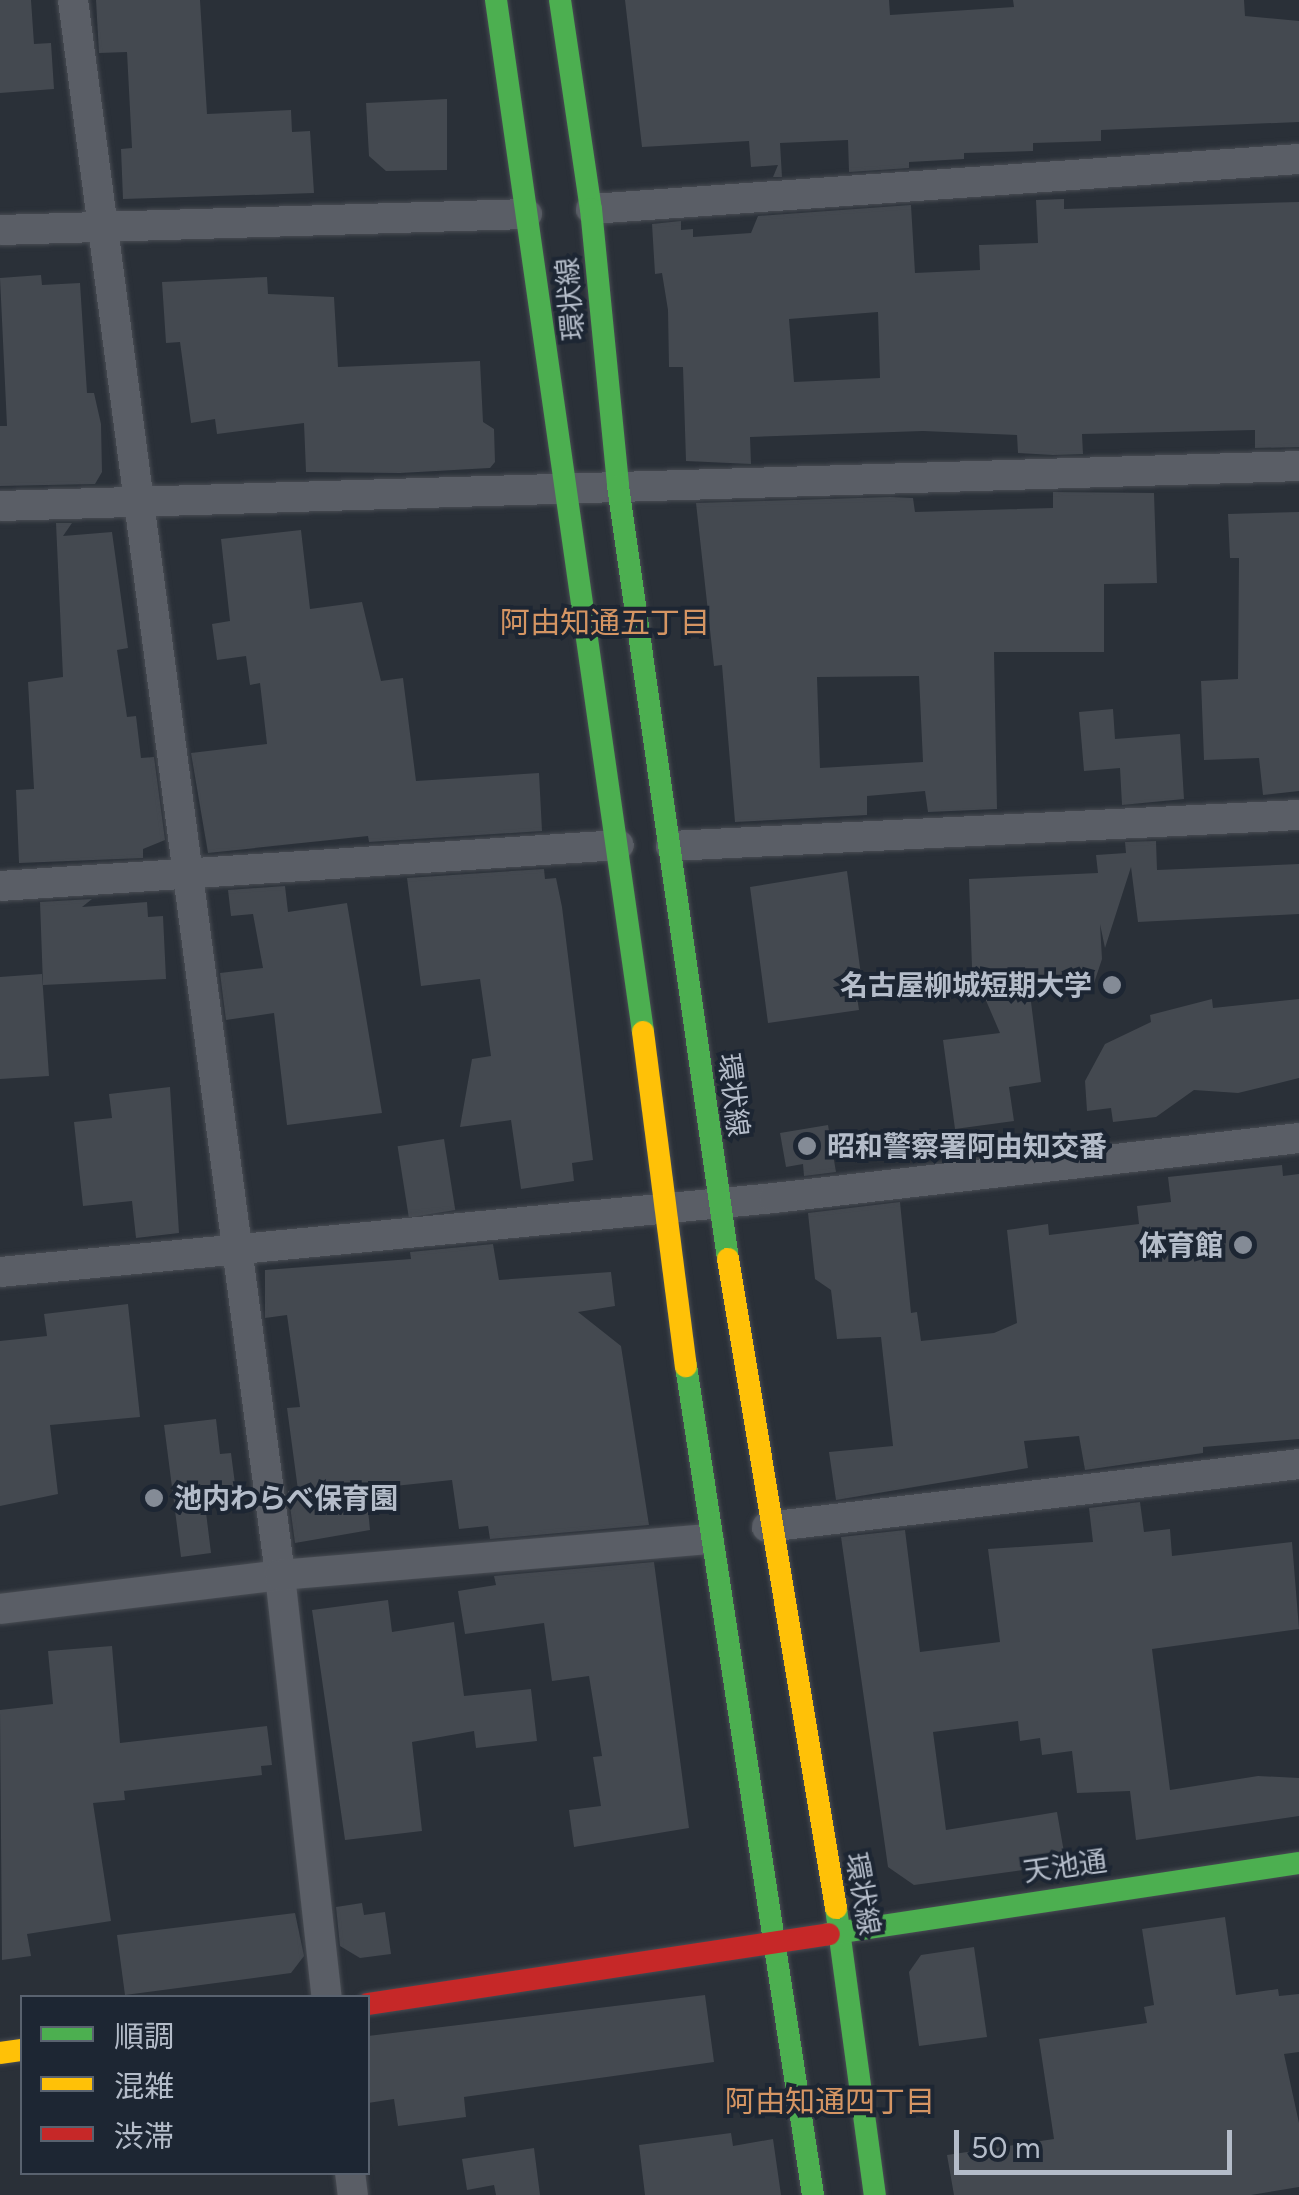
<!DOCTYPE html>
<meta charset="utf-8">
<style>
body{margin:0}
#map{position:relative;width:1299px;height:2195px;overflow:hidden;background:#2a3038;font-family:Figtree,"Noto Sans JP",sans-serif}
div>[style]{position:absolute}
.building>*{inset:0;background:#444950;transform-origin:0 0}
.roads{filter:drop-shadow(0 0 2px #484c53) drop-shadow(0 0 2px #484c53)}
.street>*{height:30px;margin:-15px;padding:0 15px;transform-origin:15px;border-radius:15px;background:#5a5e66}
.fast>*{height:22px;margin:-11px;padding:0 11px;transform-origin:11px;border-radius:11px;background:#4caf50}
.slow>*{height:22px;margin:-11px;padding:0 11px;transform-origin:11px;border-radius:11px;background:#ffc107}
.jam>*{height:22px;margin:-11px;padding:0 11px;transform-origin:11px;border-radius:11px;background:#c62828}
.dots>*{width:28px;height:28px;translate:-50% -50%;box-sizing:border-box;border:5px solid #1d2633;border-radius:50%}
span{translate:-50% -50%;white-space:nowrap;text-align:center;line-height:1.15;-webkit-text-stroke:8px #1d2633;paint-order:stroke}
.street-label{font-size:28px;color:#b4bcc9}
.poi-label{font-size:28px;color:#b4bcc9;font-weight:700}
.right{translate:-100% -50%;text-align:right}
.left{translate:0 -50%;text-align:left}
.neighbourhood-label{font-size:30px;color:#d59563}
.legend{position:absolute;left:20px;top:1995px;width:350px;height:180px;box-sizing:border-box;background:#1d2633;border:2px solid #59626f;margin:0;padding:12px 18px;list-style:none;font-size:30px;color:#b4bcc9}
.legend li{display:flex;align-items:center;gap:20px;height:50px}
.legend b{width:50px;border:2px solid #59626f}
.scale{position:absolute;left:954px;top:2130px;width:278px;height:45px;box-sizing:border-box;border:5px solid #b4bcc9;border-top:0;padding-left:12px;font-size:30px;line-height:35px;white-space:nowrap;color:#b4bcc9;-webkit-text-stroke:8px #1d2633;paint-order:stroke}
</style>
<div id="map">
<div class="building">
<div style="clip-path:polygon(0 0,31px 0,34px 44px,51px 43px,54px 89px,0 93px)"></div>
<div style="clip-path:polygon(96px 0,200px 0,207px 114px,291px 110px,292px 132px,310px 131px,314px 193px,123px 199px,121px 149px,132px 148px,127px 52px,99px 53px)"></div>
<div style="clip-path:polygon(625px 0,889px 0,890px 15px,1014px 7px,1013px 0,1244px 0,1245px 16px,1299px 21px,1299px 122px,1101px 130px,1101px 141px,1033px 143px,1033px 151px,964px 153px,964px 159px,909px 162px,909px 168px,849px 172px,848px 140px,780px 143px,782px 177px,773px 177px,778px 165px,751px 167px,749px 141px,642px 147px)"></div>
<div style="clip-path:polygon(447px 99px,447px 170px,386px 171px,369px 156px,366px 103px)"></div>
<div style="clip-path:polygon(evenodd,1064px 199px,1064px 209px,1299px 202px,1299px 447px,1255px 448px,1255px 430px,1082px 434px,1083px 454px,1053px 455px,1018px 453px,1017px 435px,923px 431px,750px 437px,751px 464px,686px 461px,683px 367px,669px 367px,668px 310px,662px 273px,655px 274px,652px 224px,681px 221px,681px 230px,693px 229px,693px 237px,751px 233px,758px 216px,911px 205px,915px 273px,980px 270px,979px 245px,1038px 243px,1036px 200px,1064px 199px,878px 312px,880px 378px,794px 382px,789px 319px,878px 312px)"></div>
<div style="clip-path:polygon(41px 275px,42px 285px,80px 283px,87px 393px,94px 393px,101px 424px,102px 472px,95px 484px,0 486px,0 426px,7px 426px,0 278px)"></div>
<div style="clip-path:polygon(267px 277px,268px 294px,334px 297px,338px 367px,480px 361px,483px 422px,494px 429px,495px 462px,490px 468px,400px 473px,306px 472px,304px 423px,217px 434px,215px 419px,191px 423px,180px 342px,166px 343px,162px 282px)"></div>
<div style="clip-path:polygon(evenodd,1053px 492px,1154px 493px,1157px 583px,1104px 584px,1104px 652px,994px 652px,997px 809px,928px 812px,925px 791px,867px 796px,867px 815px,735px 822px,722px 665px,714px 666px,696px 503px,890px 497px,913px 498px,915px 512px,1053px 508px,1053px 492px,919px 676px,923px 762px,820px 768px,817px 677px,919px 676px)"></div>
<div style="clip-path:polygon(1299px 512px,1299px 791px,1263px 795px,1259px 758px,1204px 760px,1201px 681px,1238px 679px,1239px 558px,1230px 558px,1228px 514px)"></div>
<div style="clip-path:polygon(56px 523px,72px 523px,63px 536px,112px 532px,128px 648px,117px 650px,127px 717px,136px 716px,141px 758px,154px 757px,165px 840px,143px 849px,143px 858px,19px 863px,16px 790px,34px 789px,28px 682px,63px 677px)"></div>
<div style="clip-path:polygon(301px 530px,310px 609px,362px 602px,381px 681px,403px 678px,416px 781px,539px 773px,542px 831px,369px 842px,368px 836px,208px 853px,191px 753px,267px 744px,260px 683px,250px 685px,246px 656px,217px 660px,212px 624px,230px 621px,221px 539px)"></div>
<div style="clip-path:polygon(1113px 709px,1115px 739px,1180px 734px,1184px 799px,1122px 805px,1120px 768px,1084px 771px,1079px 712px)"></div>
<div style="clip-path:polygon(1156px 841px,1157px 870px,1299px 864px,1299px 914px,1138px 922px,1131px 867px,1105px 948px,1100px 924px,1102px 959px,1094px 983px,1029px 986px,1041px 1082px,1009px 1087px,1014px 1121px,955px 1129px,943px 1040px,1000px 1033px,972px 968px,969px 879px,1098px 873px,1096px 855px,1126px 853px,1125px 842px)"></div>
<div style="clip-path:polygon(544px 869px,545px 879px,556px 878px,562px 907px,593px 1160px,572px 1163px,574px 1181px,521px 1189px,511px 1120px,460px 1127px,472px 1059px,491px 1056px,480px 979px,421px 986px,407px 878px)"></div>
<div style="clip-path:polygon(847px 871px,863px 990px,856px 990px,859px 1010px,768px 1023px,750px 887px)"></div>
<div style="clip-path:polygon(285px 886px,288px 912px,347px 903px,382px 1113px,287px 1125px,274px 1013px,226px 1020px,220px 973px,263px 968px,253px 914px,231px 916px,228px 890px)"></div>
<div style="clip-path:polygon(92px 899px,82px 907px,147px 902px,148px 917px,163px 916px,166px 979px,43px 985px,40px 902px)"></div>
<div style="clip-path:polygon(42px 974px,49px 1076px,0 1079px,0 977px)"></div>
<div style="clip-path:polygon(1212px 999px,1213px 1008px,1299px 999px,1299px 1078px,1238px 1093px,1194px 1090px,1156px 1117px,1113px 1122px,1111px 1108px,1087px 1111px,1085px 1081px,1105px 1044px,1151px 1022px,1150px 1015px)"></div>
<div style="clip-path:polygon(170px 1087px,179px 1233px,136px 1238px,132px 1201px,83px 1206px,74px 1122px,112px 1118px,109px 1094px)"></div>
<div style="clip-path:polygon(828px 1125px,836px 1172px,804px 1176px,803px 1164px,786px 1167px,780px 1133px)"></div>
<div style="left:444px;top:1139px;width:72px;height:47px;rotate:81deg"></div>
<div style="clip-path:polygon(1282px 1165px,1283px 1176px,1299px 1174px,1299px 1439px,1203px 1447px,1203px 1453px,1085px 1470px,1079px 1436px,1024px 1441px,1028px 1468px,836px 1500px,829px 1452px,893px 1446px,881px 1337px,837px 1339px,831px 1290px,815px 1279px,808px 1213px,900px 1202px,911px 1313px,917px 1312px,921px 1341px,994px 1333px,1017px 1323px,1007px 1230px,1048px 1224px,1049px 1235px,1139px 1224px,1137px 1206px,1171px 1202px,1168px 1177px)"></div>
<div style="clip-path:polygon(493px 1244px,499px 1280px,611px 1272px,615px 1306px,578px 1312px,621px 1346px,649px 1525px,490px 1539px,488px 1526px,459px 1529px,452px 1480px,366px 1489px,370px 1530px,295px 1543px,288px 1491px,298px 1490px,287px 1408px,300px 1407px,287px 1315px,265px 1318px,265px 1270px,411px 1259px,410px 1252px)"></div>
<div style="clip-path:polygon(128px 1304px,140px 1417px,50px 1425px,58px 1494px,0 1506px,0 1341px,47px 1336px,44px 1314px)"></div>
<div style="clip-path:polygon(216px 1419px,220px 1454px,231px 1453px,236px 1492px,204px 1496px,211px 1553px,181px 1557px,164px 1425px)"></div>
<div style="clip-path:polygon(1140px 1502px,1144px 1532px,1170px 1529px,1172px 1556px,1292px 1542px,1299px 1629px,1152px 1649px,1170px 1790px,1258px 1776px,1299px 1778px,1299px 1816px,1136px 1840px,1130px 1791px,1077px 1793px,1072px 1751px,1042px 1755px,1040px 1738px,1020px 1741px,1018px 1721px,933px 1732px,946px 1830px,1057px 1812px,1066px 1864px,914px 1885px,888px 1867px,841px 1537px,905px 1530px,920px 1652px,1000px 1642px,988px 1549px,1093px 1542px,1089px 1508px)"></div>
<div style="clip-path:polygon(654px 1562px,689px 1828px,574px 1847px,569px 1810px,601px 1806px,593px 1757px,602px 1756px,589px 1676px,552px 1681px,544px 1623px,465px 1634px,458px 1591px,496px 1585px,494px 1576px)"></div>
<div style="clip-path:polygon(388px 1600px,392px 1632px,454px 1622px,464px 1696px,531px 1689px,537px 1741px,476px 1748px,474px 1731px,412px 1742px,422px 1831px,345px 1840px,312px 1610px)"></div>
<div style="clip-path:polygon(112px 1646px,120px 1743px,267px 1726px,272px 1765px,261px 1766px,262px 1775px,124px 1791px,125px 1800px,93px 1803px,111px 1921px,27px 1934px,31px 1956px,2px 1960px,0 1710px,53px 1704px,48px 1651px)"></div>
<div style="clip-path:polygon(362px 1903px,364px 1915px,385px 1912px,391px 1954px,360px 1958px,340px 1946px,336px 1907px)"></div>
<div style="clip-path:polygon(295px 1913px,304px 1956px,291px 1973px,125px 1995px,117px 1935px)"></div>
<div style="clip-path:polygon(1225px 1917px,1236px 1995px,1278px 1989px,1279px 1996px,1299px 1994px,1299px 2052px,1284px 2054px,1299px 2123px,1299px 2187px,1251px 2195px,954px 2195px,947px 2155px,1054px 2139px,1039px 2039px,1147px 2023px,1144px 2007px,1154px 2005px,1142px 1929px)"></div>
<div style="clip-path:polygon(974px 1947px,987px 2037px,919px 2046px,909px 1972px,921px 1955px)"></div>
<div style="clip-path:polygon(705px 1995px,714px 2062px,464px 2097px,466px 2117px,398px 2126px,394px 2099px,368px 2103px,368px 2036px)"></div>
<div style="clip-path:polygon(731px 2133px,733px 2146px,773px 2139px,781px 2195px,645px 2195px,639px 2145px)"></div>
<div style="clip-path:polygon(534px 2148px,540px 2195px,496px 2195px,494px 2185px,467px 2190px,462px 2159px)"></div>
</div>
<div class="roads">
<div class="street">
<div style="left:73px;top:0;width:1589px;rotate:82.51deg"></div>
<div style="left:280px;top:1575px;width:426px;rotate:83.7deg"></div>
<div style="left:591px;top:209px;width:710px;rotate:-4.04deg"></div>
<div style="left:0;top:230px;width:527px;rotate:-1.74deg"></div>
<div style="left:0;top:506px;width:1300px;rotate:-1.76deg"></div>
<div style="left:671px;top:846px;width:629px;rotate:-2.83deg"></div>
<div style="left:0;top:886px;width:620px;rotate:-3.79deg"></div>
<div style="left:0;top:1272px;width:778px;rotate:-5.46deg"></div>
<div style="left:774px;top:1198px;width:528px;rotate:-6.52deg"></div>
<div style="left:767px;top:1527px;width:536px;rotate:-6.75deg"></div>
<div style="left:0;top:1609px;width:282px;rotate:-6.9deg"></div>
<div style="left:280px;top:1575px;width:430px;rotate:-4.8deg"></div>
<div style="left:350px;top:2172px;width:23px;rotate:83deg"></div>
</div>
<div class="fast">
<div style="left:496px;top:0;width:1042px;rotate:81.89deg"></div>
<div style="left:560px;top:0;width:211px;rotate:81.6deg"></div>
<div style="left:591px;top:209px;width:278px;rotate:84.4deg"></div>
<div style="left:618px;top:486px;width:781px;rotate:81.9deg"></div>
<div style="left:686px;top:1366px;width:839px;rotate:81.29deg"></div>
<div style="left:836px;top:1908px;width:290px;rotate:82.3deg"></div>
<div style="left:829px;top:1934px;width:475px;rotate:-8.6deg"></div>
</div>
<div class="slow">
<div style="left:643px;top:1032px;width:337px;rotate:82.7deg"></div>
<div style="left:728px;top:1259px;width:658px;rotate:80.55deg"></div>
<div style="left:0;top:2053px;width:22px;rotate:-8deg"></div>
</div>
<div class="jam">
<div style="left:368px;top:2004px;width:466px;rotate:-8.6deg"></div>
</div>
</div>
<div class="dots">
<div style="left:1112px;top:985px;background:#848b96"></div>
<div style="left:807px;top:1146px;background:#848b96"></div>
<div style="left:1243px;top:1245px;background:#848b96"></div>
<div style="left:154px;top:1498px;background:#848b96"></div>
</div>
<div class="street-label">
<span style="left:570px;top:299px;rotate:-95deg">環状線</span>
<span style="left:734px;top:1095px;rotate:83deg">環状線</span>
<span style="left:1065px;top:1866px;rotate:-8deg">天池通</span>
<span style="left:863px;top:1894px;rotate:80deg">環状線</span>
</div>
<div class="poi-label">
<span class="right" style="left:1092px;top:985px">名古屋柳城短期大学</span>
<span class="left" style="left:827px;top:1146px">昭和警察署阿由知交番</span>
<span class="right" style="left:1223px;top:1245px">体育館</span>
<span class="left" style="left:174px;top:1498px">池内わらべ保育園</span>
</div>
<div class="neighbourhood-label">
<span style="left:605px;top:623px">阿由知通五丁目</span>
<span style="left:830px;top:2102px">阿由知通四丁目</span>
</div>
<ul class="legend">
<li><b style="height:12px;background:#4caf50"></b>順調</li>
<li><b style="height:12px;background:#ffc107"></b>混雑</li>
<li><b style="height:12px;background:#c62828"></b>渋滞</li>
</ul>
<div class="scale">50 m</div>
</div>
